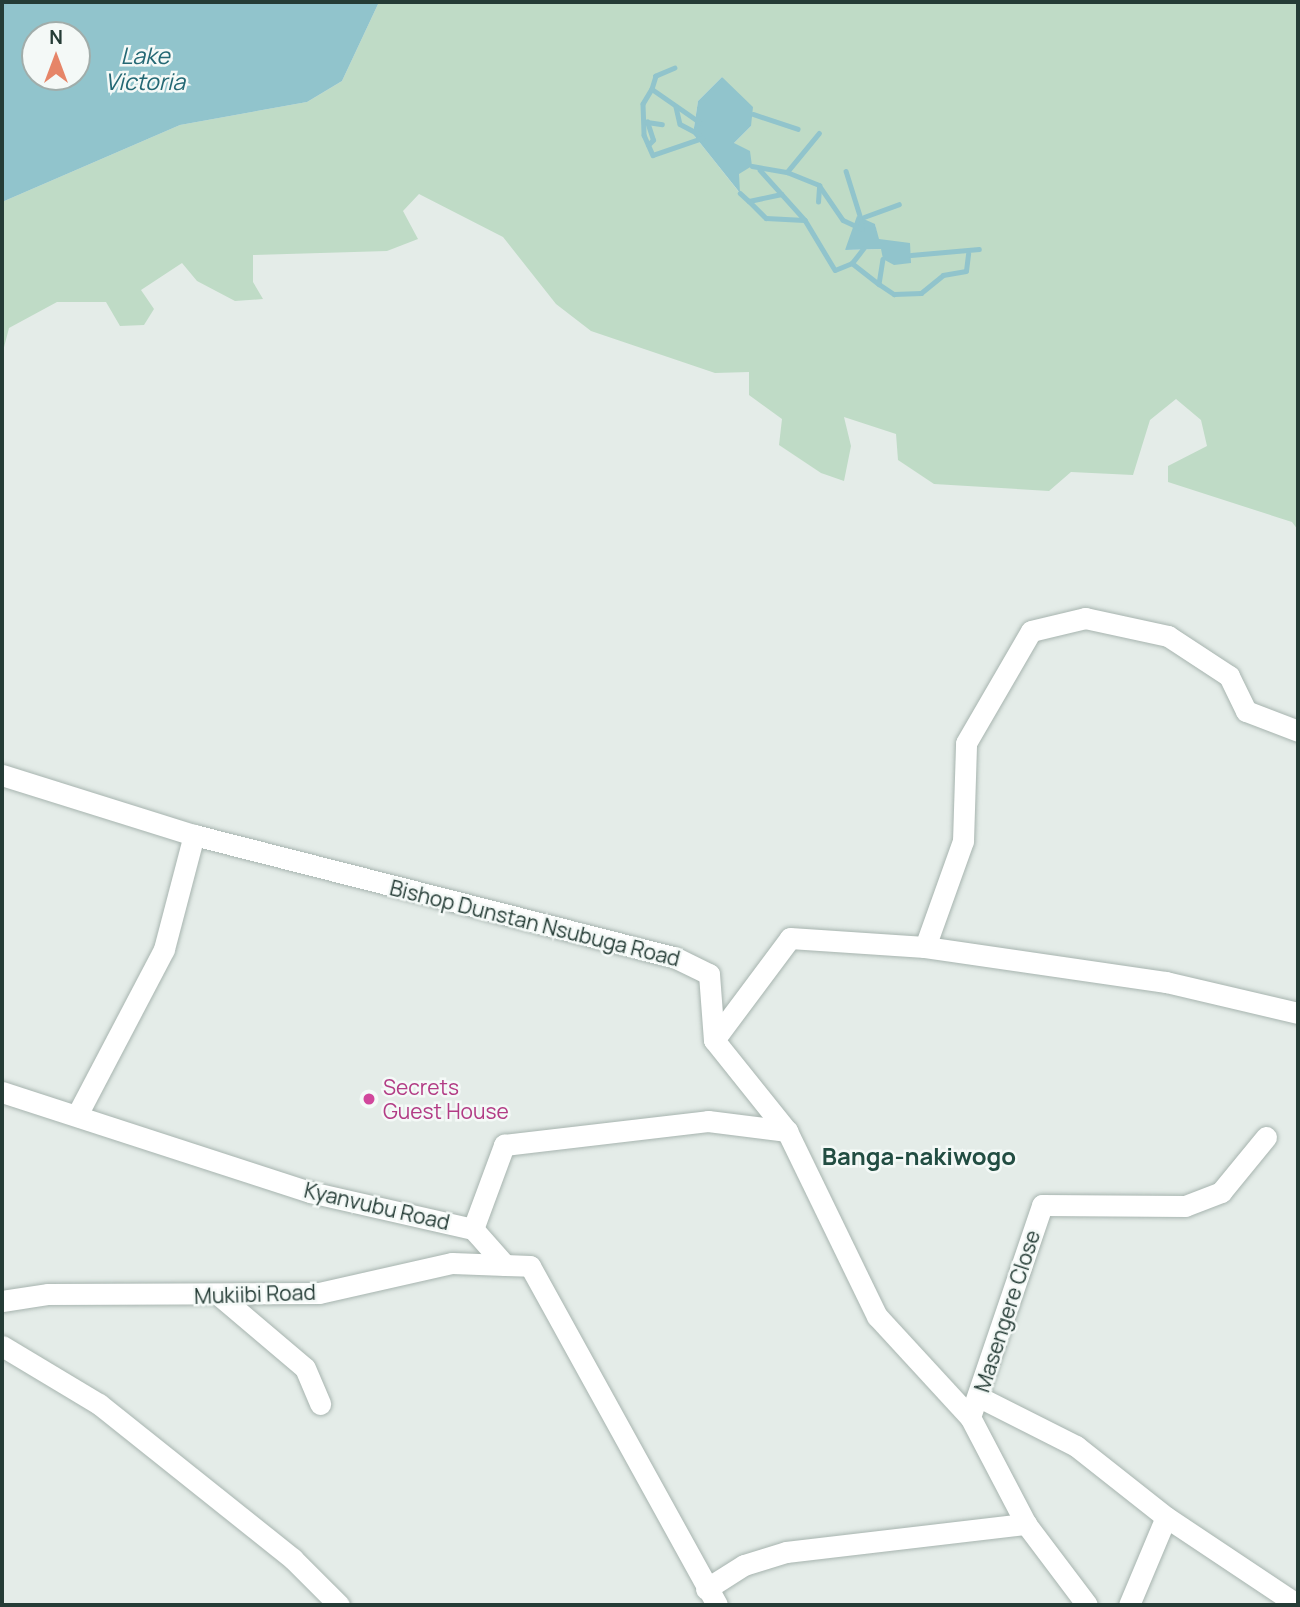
<!DOCTYPE html>
<style>
body{margin:0}
#map{position:relative;width:1300px;height:1607px;overflow:hidden;background:#e4ece8;font-family:Manrope,sans-serif}
div>[style]{position:absolute}
.green>*{inset:0;background:#bfdbc6}
.water>*{inset:0;background:#91c4cc}
.stream>*{height:4.5px;margin:-2.25px;padding:0 2.25px;transform-origin:2.25px;border-radius:2.25px;background:#91c4cc}
.roads{filter:drop-shadow(0 0 2px #a7b4af) drop-shadow(0 0 2px #a7b4af)}
.minor>*{height:21px;margin:-10.5px;padding:0 10.5px;transform-origin:10.5px;border-radius:10.5px;background:#fff}
.dots>*{width:19px;height:19px;translate:-50% -50%;box-sizing:border-box;border:4px solid #f4f9f7;border-radius:50%}
span{translate:-50% -50%;white-space:nowrap;text-align:center;line-height:1.15;-webkit-text-stroke:5px #f4f9f7;paint-order:stroke}
.street-label{font-size:21px;color:#253c36}
.hotel-label{font-size:21px;color:#b23c85}
.left{translate:0 -50%;text-align:left}
.water-label{font-size:23px;color:#246874;font-style:italic}
.quarter-label{font-size:24px;color:#224d42;font-weight:700}
.frame{position:absolute;inset:0;border:4px solid #253c36;pointer-events:none}
.north{position:absolute;left:21px;top:21px;width:70px;height:70px;box-sizing:border-box;background:#f4f9f7;border:2px solid #a1adaa;border-radius:50%;rotate:0deg;font-size:19px;font-weight:700;line-height:28px;text-align:center;color:#253c36}
.north::after{content:'';display:block;margin:auto;width:24px;height:32px;background:#e68568;clip-path:polygon(50% 0,100% 100%,50% 72%,0 100%)}
</style>
<div id="map">
<div class="green">
<div style="clip-path:polygon(evenodd,379px 2px,1298px 2px,1298px 530px,1292px 522px,1168px 482px,1168px 466px,1207px 446px,1201px 420px,1176px 399px,1150px 420px,1133px 475px,1071px 472px,1049px 491px,934px 484px,898px 460px,896px 434px,844px 417px,851px 446px,844px 481px,821px 473px,779px 445px,782px 419px,749px 395px,749px 372px,715px 373px,591px 331px,556px 304px,503px 237px,419px 194px,403px 211px,418px 239px,387px 251px,253px 255px,253px 282px,263px 299px,235px 301px,197px 281px,182px 263px,141px 290px,154px 309px,144px 325px,120px 326px,106px 302px,57px 302px,9px 328px,2px 355px,2px 202px,180px 125px,307px 102px,342px 81px,379px 2px,722px 77px,751px 126px,734px 143px,739px 192px,693px 134px,698px 101px,722px 77px,379px 2px,875px 224px,878px 239px,894px 265px,882px 249px,845px 250px,857px 231px,875px 224px)"></div>
</div>
<div class="water">
<div style="clip-path:polygon(evenodd,2px 2px,379px 2px,342px 81px,307px 102px,180px 125px,2px 202px,2px 2px,35px 35px,77px 35px,77px 77px,35px 77px,35px 35px)"></div>
<div style="clip-path:polygon(722px 77px,753px 107px,751px 126px,734px 143px,750px 151px,752px 166px,739px 174px,740px 193px,693px 134px,698px 101px)"></div>
<div style="clip-path:polygon(857px 216px,875px 224px,879px 239px,910px 243px,911px 263px,894px 265px,883px 259px,881px 249px,845px 250px)"></div>
</div>
<div class="stream">
<div style="left:675px;top:68px;width:21px;rotate:157deg"></div>
<div style="left:656px;top:76px;width:14px;rotate:107deg"></div>
<div style="left:652px;top:89px;width:60px;rotate:34.8deg"></div>
<div style="left:652px;top:89px;width:17px;rotate:121deg"></div>
<div style="left:643px;top:104px;width:31px;rotate:88deg"></div>
<div style="left:644px;top:135px;width:22px;rotate:66deg"></div>
<div style="left:653px;top:155px;width:52px;rotate:-19.1deg"></div>
<div style="left:676px;top:107px;width:17px;rotate:77deg"></div>
<div style="left:680px;top:124px;width:21px;rotate:28deg"></div>
<div style="left:753px;top:114px;width:47px;rotate:18.4deg"></div>
<div style="left:648px;top:145px;width:7px;rotate:-45deg"></div>
<div style="left:653px;top:140px;width:19px;rotate:-108deg"></div>
<div style="left:647px;top:122px;width:15px;rotate:8deg"></div>
<div style="left:752px;top:166px;width:36px;rotate:10deg"></div>
<div style="left:787px;top:172px;width:50px;rotate:-50.6deg"></div>
<div style="left:760px;top:170px;width:67px;rotate:48deg"></div>
<div style="left:805px;top:220px;width:58px;rotate:59deg"></div>
<div style="left:835px;top:270px;width:18px;rotate:-22deg"></div>
<div style="left:852px;top:263px;width:18px;rotate:-52deg"></div>
<div style="left:846px;top:171px;width:53px;rotate:72.6deg"></div>
<div style="left:787px;top:172px;width:35px;rotate:22deg"></div>
<div style="left:819px;top:185px;width:42px;rotate:55.6deg"></div>
<div style="left:843px;top:220px;width:21px;rotate:25deg"></div>
<div style="left:740px;top:193px;width:12px;rotate:42deg"></div>
<div style="left:749px;top:201px;width:33px;rotate:-12deg"></div>
<div style="left:749px;top:201px;width:24px;rotate:45deg"></div>
<div style="left:766px;top:218px;width:38px;rotate:3deg"></div>
<div style="left:818px;top:202px;width:16px;rotate:-86deg"></div>
<div style="left:864px;top:217px;width:37px;rotate:-20deg"></div>
<div style="left:911px;top:255px;width:68px;rotate:-5deg"></div>
<div style="left:883px;top:259px;width:25px;rotate:99deg"></div>
<div style="left:879px;top:284px;width:18px;rotate:34deg"></div>
<div style="left:894px;top:294px;width:27px;rotate:-2deg"></div>
<div style="left:921px;top:293px;width:28px;rotate:-39deg"></div>
<div style="left:943px;top:275px;width:23px;rotate:-10deg"></div>
<div style="left:966px;top:271px;width:17px;rotate:-83deg"></div>
<div style="left:852px;top:263px;width:34px;rotate:38deg"></div>
</div>
<div class="roads">
<div class="minor">
<div style="left:2px;top:775px;width:201px;rotate:17.4deg"></div>
<div style="left:194px;top:835px;width:495px;rotate:14.3deg"></div>
<div style="left:674px;top:957px;width:39px;rotate:26deg"></div>
<div style="left:709px;top:974px;width:66px;rotate:85.7deg"></div>
<div style="left:714px;top:1040px;width:117px;rotate:51.3deg"></div>
<div style="left:787px;top:1131px;width:206px;rotate:64.1deg"></div>
<div style="left:877px;top:1316px;width:137px;rotate:47.4deg"></div>
<div style="left:970px;top:1417px;width:121px;rotate:62.4deg"></div>
<div style="left:1026px;top:1524px;width:101px;rotate:53deg"></div>
<div style="left:925px;top:947px;width:113px;rotate:-70.3deg"></div>
<div style="left:963px;top:841px;width:98px;rotate:-88.2deg"></div>
<div style="left:966px;top:743px;width:129px;rotate:-59.9deg"></div>
<div style="left:1031px;top:631px;width:56px;rotate:-13.5deg"></div>
<div style="left:1085px;top:618px;width:85px;rotate:12.2deg"></div>
<div style="left:1168px;top:636px;width:73px;rotate:33.3deg"></div>
<div style="left:1229px;top:676px;width:39px;rotate:64deg"></div>
<div style="left:1246px;top:711px;width:56px;rotate:21deg"></div>
<div style="left:714px;top:1040px;width:127px;rotate:-53.3deg"></div>
<div style="left:790px;top:938px;width:135px;rotate:3.8deg"></div>
<div style="left:925px;top:947px;width:244px;rotate:8.3deg"></div>
<div style="left:1166px;top:982px;width:136px;rotate:13.2deg"></div>
<div style="left:2px;top:1092px;width:324px;rotate:18deg"></div>
<div style="left:310px;top:1192px;width:167px;rotate:12.8deg"></div>
<div style="left:473px;top:1229px;width:48px;rotate:48.4deg"></div>
<div style="left:505px;top:1265px;width:25px;rotate:2deg"></div>
<div style="left:530px;top:1266px;width:387px;rotate:61.1deg"></div>
<div style="left:77px;top:1115px;width:187px;rotate:-62.3deg"></div>
<div style="left:164px;top:949px;width:118px;rotate:-75.3deg"></div>
<div style="left:473px;top:1229px;width:90px;rotate:-69.7deg"></div>
<div style="left:504px;top:1145px;width:205px;rotate:-6.7deg"></div>
<div style="left:708px;top:1121px;width:80px;rotate:7.2deg"></div>
<div style="left:220px;top:1296px;width:111px;rotate:40.3deg"></div>
<div style="left:305px;top:1368px;width:39px;rotate:67deg"></div>
<div style="left:2px;top:1301px;width:47px;rotate:-8.7deg"></div>
<div style="left:48px;top:1294px;width:271px;rotate:-0.2deg"></div>
<div style="left:319px;top:1293px;width:136px;rotate:-12.7deg"></div>
<div style="left:452px;top:1263px;width:53px;rotate:2.2deg"></div>
<div style="left:2px;top:1346px;width:113px;rotate:30.9deg"></div>
<div style="left:99px;top:1404px;width:248px;rotate:38.6deg"></div>
<div style="left:293px;top:1559px;width:65px;rotate:45deg"></div>
<div style="left:979px;top:1397px;width:109px;rotate:26.8deg"></div>
<div style="left:1076px;top:1446px;width:115px;rotate:38.3deg"></div>
<div style="left:1166px;top:1517px;width:159px;rotate:33.7deg"></div>
<div style="left:970px;top:1417px;width:224px;rotate:-71.2deg"></div>
<div style="left:1042px;top:1205px;width:143px;rotate:0.4deg"></div>
<div style="left:1185px;top:1206px;width:39px;rotate:-21deg"></div>
<div style="left:1221px;top:1192px;width:71px;rotate:-50.7deg"></div>
<div style="left:706px;top:1589px;width:45px;rotate:-32.3deg"></div>
<div style="left:744px;top:1565px;width:44px;rotate:-17.2deg"></div>
<div style="left:786px;top:1552px;width:242px;rotate:-6.7deg"></div>
<div style="left:1129px;top:1605px;width:95px;rotate:-67.2deg"></div>
</div>
</div>
<div class="dots">
<div style="left:369px;top:1099px;background:#d1479c"></div>
</div>
<div class="street-label">
<span style="left:535px;top:923px;rotate:14deg">Bishop Dunstan Nsubuga Road</span>
<span style="left:377px;top:1206px;rotate:13deg">Kyanvubu Road</span>
<span style="left:255px;top:1294px;rotate:-2deg">Mukiibi Road</span>
<span style="left:1007px;top:1311px;rotate:-72deg">Masengere Close</span>
</div>
<div class="hotel-label">
<span class="left" style="left:383px;top:1099px">Secrets<br>Guest House</span>
</div>
<div class="water-label">
<span style="left:145px;top:68px">Lake<br>Victoria</span>
</div>
<div class="quarter-label">
<span style="left:919px;top:1156px">Banga-nakiwogo</span>
</div>
<div class="frame"></div>
<div class="north">N</div>
</div>
